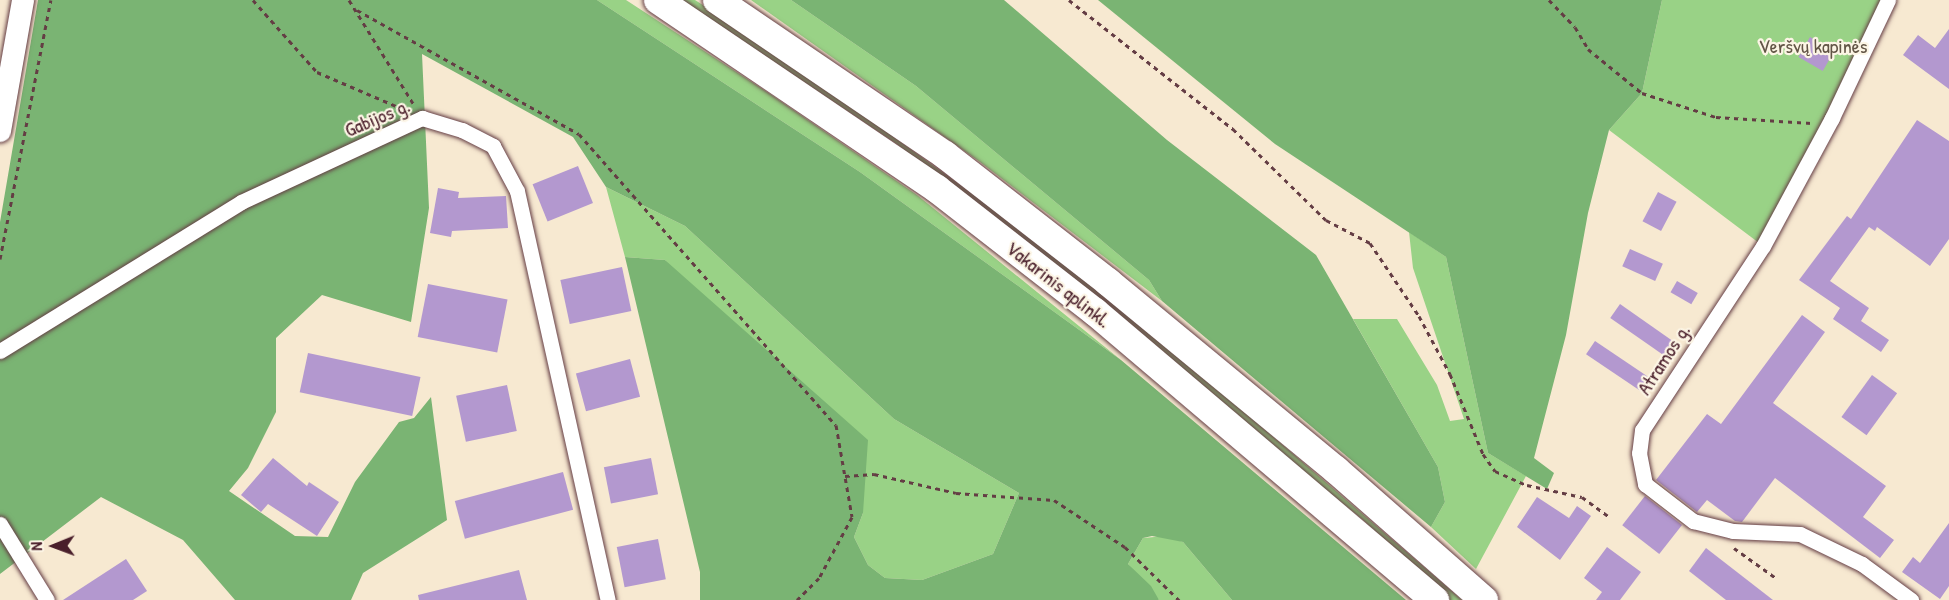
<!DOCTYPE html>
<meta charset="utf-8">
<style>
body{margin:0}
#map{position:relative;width:1949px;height:600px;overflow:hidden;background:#f7e9d1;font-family:"Patrick Hand",sans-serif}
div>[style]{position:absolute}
.green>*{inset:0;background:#99d286}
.forest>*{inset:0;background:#7ab473}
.building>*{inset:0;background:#b398cf;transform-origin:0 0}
.path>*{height:3px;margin-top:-1.5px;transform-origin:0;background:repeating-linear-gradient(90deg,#643d44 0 4.5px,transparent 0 9px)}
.roads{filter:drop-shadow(0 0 2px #643d44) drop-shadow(0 0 2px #643d44)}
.street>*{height:15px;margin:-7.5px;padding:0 7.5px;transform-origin:7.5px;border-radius:7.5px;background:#fff}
.secondary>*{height:22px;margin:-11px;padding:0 11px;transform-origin:11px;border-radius:11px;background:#fff}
.highway>*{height:28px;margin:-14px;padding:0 14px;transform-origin:14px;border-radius:14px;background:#fff}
span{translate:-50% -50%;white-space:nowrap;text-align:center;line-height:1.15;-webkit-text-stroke:4.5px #fcf5e5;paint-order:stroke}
.park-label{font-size:20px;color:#625546}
.street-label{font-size:20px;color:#4a1f2b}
.north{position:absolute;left:24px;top:516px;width:60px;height:60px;-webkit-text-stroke:4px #fcf5e5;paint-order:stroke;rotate:269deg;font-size:16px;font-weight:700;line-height:24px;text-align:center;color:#4a1f2b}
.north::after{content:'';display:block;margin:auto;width:21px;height:27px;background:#4a1f2b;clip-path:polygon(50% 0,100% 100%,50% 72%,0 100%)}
</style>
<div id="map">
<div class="green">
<div style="clip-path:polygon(597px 0,626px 0,770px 94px,917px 195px,1121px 360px,860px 172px)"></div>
<div style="clip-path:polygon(681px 0,695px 0,783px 57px,1025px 232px,1204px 377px,1462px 600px,1450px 600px,1362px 519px,897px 144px)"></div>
<div style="clip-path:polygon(751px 0,791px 0,916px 86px,1149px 280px,1162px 301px,980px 162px)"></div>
<div style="clip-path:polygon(1662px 0,1888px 0,1763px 246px,1609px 130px,1642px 93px)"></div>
<div style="clip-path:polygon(606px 187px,685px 226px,894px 419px,1019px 493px,993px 554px,922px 580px,885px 578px,868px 565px,854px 537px,863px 513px,665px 260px,625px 257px)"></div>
<div style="clip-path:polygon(1409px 232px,1446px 257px,1488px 453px,1526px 476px,1476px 569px,1431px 527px,1445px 502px,1438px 467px,1353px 319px,1397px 319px,1437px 385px,1450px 421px,1464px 419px,1413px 268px)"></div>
<div style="clip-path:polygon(1166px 536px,1183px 542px,1232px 600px,1159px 600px,1128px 564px,1143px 538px)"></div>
</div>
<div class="forest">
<div style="clip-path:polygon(38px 0,597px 0,860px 172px,1121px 360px,1406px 600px,1232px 600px,1183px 542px,1152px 536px,1143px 538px,1128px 564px,1151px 586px,1159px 600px,700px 600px,700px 572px,625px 257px,665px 260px,868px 440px,863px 513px,854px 537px,868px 565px,885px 578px,922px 580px,993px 554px,1019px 493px,894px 419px,685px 226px,606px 187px,573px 137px,422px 54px,429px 208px,411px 322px,322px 295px,276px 338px,276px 412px,248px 468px,229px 491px,295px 536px,328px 537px,355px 482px,399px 422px,414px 418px,431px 397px,447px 520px,363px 573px,351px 600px,235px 600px,183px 540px,101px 497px,0 574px,0 222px)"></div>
<div style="clip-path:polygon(791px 0,1004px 0,1167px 140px,1316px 255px,1438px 467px,1445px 502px,1431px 527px,1162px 301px,1149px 280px,916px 86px)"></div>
<div style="clip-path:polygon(1098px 0,1662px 0,1642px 93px,1609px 130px,1588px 213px,1566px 335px,1534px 458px,1554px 473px,1547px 489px,1488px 453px,1446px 257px,1275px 144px)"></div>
</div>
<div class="building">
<div style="clip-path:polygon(1949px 29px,1949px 89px,1903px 55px,1918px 35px,1935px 48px)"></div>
<div style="left:1810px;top:37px;width:28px;height:23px;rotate:30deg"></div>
<div style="clip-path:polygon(1917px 120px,1949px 141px,1949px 239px,1930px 266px,1877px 227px,1875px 231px,1869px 227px,1830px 281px,1869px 308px,1861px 321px,1889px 340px,1881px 352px,1833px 319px,1840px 308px,1799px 280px,1847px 216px,1851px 219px)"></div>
<div style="left:578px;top:166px;width:40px;height:49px;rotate:68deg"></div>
<div style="clip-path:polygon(438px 188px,459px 192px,458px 198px,506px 196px,508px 228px,452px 231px,451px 237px,430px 233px)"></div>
<div style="left:1658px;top:192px;width:21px;height:33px;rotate:28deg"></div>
<div style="left:1630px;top:249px;width:36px;height:19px;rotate:24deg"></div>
<div style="left:622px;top:267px;width:45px;height:63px;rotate:78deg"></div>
<div style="left:1677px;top:281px;width:24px;height:13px;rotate:30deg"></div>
<div style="left:428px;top:284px;width:81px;height:54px;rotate:11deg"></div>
<div style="left:1620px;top:304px;width:67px;height:17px;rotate:35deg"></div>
<div style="clip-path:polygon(1802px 315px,1825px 332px,1773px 403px,1886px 486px,1863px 517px,1894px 540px,1880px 558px,1775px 478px,1742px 522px,1735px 521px,1707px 500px,1697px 512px,1656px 480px,1707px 414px,1721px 424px)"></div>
<div style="left:1595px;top:341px;width:68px;height:16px;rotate:34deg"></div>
<div style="left:308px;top:353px;width:115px;height:40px;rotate:12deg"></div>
<div style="left:630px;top:359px;width:39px;height:56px;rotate:75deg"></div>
<div style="left:1872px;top:375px;width:31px;height:52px;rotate:36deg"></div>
<div style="left:507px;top:385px;width:47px;height:52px;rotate:78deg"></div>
<div style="clip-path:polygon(273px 458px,307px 486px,309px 482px,339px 502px,317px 536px,268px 504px,261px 512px,241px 495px)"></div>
<div style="left:651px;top:458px;width:37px;height:48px;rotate:79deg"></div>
<div style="left:563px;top:472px;width:39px;height:112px;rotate:75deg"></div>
<div style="left:1645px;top:496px;width:47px;height:37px;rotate:38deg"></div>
<div style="clip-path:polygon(1537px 497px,1569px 518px,1577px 506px,1591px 516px,1560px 560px,1517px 527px)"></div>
<div style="clip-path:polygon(1949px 523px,1949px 586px,1940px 599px,1902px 572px,1913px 557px,1920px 563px)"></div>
<div style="left:658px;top:539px;width:41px;height:42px;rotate:79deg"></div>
<div style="clip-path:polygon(1607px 547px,1641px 572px,1620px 600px,1596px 600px,1602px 592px,1584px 578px)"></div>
<div style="clip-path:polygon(1706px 548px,1773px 600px,1726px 600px,1689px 571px)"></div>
<div style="clip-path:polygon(126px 559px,147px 591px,133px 600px,63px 600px)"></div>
<div style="clip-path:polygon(519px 570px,527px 600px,419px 600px,418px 595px)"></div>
</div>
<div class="path">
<div style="left:253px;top:0;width:96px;rotate:48.4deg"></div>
<div style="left:317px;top:72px;width:94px;rotate:23.3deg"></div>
<div style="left:349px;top:0;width:123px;rotate:58.2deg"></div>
<div style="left:1069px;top:0;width:209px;rotate:38.2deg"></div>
<div style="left:1233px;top:129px;width:130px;rotate:44.4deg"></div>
<div style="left:1326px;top:220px;width:50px;rotate:27.6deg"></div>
<div style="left:1370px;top:243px;width:88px;rotate:56.1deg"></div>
<div style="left:1419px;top:316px;width:66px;rotate:61.9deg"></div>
<div style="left:1450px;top:374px;width:87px;rotate:67.6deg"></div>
<div style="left:1483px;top:454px;width:21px;rotate:55deg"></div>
<div style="left:1495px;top:471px;width:35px;rotate:24deg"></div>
<div style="left:1527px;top:485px;width:56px;rotate:12.3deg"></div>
<div style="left:1582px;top:497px;width:34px;rotate:36deg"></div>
<div style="left:1549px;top:0;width:37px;rotate:46deg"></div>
<div style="left:1575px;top:27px;width:26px;rotate:59deg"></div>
<div style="left:1588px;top:49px;width:70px;rotate:39.2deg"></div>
<div style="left:1642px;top:93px;width:78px;rotate:18deg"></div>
<div style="left:1716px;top:117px;width:96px;rotate:3.6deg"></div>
<div style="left:357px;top:10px;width:254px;rotate:29.2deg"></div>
<div style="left:579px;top:134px;width:388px;rotate:48.6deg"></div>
<div style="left:836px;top:425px;width:93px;rotate:80.1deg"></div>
<div style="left:852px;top:517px;width:69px;rotate:118.4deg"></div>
<div style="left:819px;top:578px;width:31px;rotate:135deg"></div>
<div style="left:0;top:259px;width:264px;rotate:-78.9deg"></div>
<div style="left:845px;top:476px;width:29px;rotate:-4deg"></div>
<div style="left:874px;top:474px;width:84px;rotate:13deg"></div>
<div style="left:956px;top:493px;width:98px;rotate:4.1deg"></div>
<div style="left:1054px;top:500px;width:85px;rotate:33.5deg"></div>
<div style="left:1125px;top:547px;width:76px;rotate:44.5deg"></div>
<div style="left:1734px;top:548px;width:52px;rotate:35.5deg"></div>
</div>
<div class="roads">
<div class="street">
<div style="left:1888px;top:0;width:131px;rotate:115.4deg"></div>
<div style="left:1832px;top:118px;width:145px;rotate:118.3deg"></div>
<div style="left:1763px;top:246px;width:220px;rotate:123.3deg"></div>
<div style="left:1642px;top:430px;width:23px;rotate:97deg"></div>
<div style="left:1639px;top:453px;width:32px;rotate:79deg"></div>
<div style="left:1645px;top:484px;width:61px;rotate:37.6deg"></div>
<div style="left:1693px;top:521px;width:41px;rotate:14deg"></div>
<div style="left:1733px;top:531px;width:67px;rotate:2.6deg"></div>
<div style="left:1800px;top:534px;width:69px;rotate:25.8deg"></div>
<div style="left:1862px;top:564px;width:61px;rotate:36.3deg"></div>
<div style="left:0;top:351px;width:283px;rotate:-31.7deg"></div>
<div style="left:241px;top:202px;width:200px;rotate:-24.9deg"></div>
<div style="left:422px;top:118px;width:42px;rotate:16.7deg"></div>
<div style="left:462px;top:130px;width:35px;rotate:27deg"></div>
<div style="left:493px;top:146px;width:51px;rotate:61.9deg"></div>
<div style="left:517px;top:191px;width:419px;rotate:77.5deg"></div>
<div style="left:0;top:524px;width:89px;rotate:58.3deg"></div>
</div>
<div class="secondary">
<div style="left:0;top:131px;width:133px;rotate:-80deg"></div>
</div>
<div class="highway">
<div style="left:658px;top:0;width:337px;rotate:34.1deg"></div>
<div style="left:937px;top:189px;width:200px;rotate:37.9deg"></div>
<div style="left:1095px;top:312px;width:446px;rotate:40.3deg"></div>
<div style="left:717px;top:0;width:276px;rotate:34.2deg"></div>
<div style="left:945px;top:155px;width:207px;rotate:37.9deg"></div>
<div style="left:1108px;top:282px;width:296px;rotate:39.5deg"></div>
<div style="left:1336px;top:470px;width:197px;rotate:41.3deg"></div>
</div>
</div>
<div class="park-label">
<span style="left:1813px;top:45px">Veršvų kapinės</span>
</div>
<div class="street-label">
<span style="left:377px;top:117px;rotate:-23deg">Gabijos g.</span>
<span style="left:1059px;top:284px;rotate:38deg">Vakarinis aplinkl.</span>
<span style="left:1663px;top:359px;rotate:-57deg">Atramos g.</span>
</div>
<div class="north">N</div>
</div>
